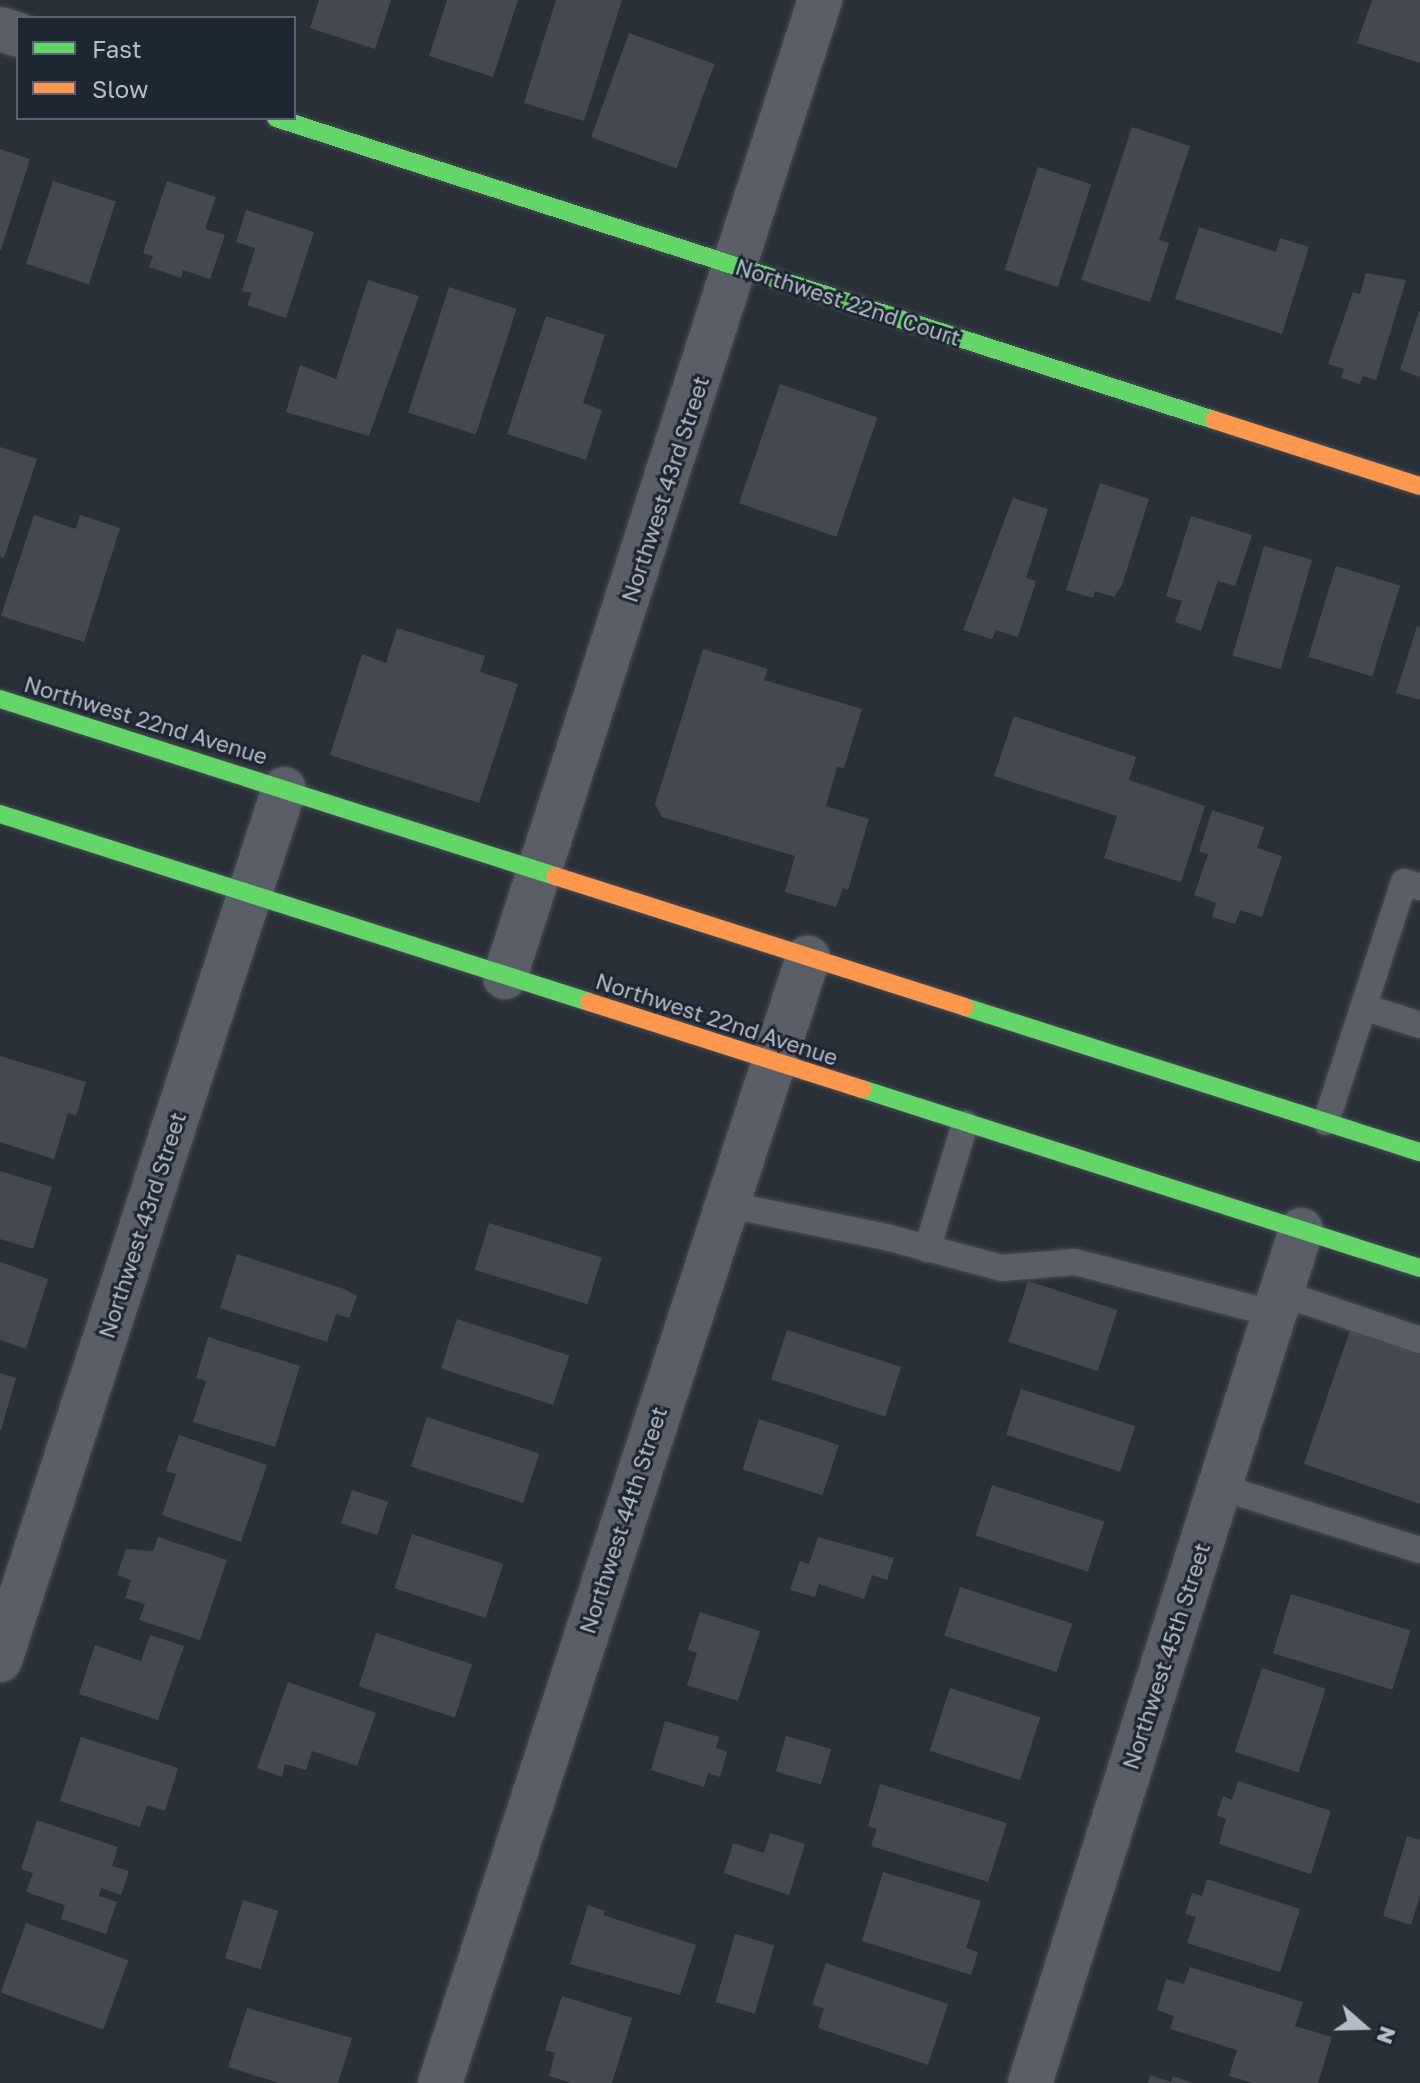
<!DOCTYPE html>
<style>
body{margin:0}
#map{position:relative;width:1420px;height:2083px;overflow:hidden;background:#2a3038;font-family:"Golos Text",sans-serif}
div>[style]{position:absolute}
.building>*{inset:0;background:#444950;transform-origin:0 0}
.roads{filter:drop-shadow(0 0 2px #484c53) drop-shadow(0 0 2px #484c53)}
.lane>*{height:26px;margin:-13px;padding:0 13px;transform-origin:13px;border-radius:13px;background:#5a5e66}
.street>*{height:44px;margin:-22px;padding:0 22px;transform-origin:22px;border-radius:22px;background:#5a5e66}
.fast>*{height:18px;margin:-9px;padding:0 9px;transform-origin:9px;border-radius:9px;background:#63d668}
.slow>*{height:18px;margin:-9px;padding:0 9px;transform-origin:9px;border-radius:9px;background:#ff974d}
span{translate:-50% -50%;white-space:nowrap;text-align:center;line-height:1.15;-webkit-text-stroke:6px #1d2633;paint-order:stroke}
.street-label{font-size:22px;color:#b4bcc9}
.legend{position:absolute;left:16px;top:16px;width:280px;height:104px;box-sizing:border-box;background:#1d2633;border:2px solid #59626f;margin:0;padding:10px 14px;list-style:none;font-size:24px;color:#b4bcc9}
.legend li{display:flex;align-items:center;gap:16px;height:40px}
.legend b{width:40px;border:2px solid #59626f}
.north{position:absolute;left:1324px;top:1987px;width:80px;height:80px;-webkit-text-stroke:6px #1d2633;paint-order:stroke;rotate:110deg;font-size:22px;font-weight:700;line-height:32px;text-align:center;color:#b4bcc9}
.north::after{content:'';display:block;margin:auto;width:28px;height:36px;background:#b4bcc9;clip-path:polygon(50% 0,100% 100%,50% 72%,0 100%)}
</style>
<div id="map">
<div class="building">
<div style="clip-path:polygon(319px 0,391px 0,375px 49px,310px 28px)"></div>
<div style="clip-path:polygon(447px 0,518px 0,493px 77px,429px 56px)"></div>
<div style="clip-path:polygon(556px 0,622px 0,584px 121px,524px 103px)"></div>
<div style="clip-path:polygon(1372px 0,1420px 0,1420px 63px,1357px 43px)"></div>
<div style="left:629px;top:33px;width:91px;height:111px;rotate:20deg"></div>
<div style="clip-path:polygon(1132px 127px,1190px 146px,1159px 240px,1169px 243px,1150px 302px,1081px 280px)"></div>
<div style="clip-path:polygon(0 149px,30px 159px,1px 250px,0 250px)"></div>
<div style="left:1038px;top:167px;width:56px;height:108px;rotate:18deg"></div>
<div style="left:53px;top:181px;width:66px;height:87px;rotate:18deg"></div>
<div style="clip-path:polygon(167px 181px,216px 197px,205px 229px,225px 235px,210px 279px,183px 270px,181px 278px,149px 267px,153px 256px,143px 253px)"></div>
<div style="clip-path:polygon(246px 210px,314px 232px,286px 318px,247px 305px,252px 293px,242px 291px,255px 248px,236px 242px)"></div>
<div style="clip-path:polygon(1199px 227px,1276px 252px,1280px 238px,1309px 247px,1282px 334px,1175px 299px)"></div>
<div style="clip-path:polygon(1366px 273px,1406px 280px,1376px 380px,1363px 376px,1360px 384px,1341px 378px,1344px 369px,1328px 364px,1353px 292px,1360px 294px)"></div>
<div style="clip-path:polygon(368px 280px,419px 296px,369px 436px,286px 412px,300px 365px,336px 379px)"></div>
<div style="left:449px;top:287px;width:71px;height:132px;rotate:18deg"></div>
<div style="clip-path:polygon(1419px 311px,1420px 311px,1420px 377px,1400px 370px)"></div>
<div style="clip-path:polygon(546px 316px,605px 335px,583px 403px,602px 410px,586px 460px,507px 434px)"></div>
<div style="left:780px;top:384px;width:103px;height:126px;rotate:19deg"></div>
<div style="clip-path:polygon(0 447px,37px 459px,4px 558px,0 557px)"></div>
<div style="clip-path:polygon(1100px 483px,1149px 499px,1122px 585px,1114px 597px,1095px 591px,1093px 598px,1066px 590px)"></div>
<div style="clip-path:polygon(1013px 498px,1048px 509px,1026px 578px,1036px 581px,1018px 637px,996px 630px,992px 639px,963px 630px)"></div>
<div style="clip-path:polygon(34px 515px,76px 529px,80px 515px,120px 528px,84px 642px,1px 616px)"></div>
<div style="clip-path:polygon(1191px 516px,1252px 535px,1235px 586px,1218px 581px,1201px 631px,1175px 622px,1182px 601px,1166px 596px)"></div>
<div style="left:1264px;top:546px;width:50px;height:114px;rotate:16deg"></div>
<div style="left:1336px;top:566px;width:67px;height:95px;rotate:17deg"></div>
<div style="clip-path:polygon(1417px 626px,1420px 627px,1420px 700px,1396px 693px)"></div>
<div style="clip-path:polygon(397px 628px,485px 656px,480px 672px,518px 684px,479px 803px,330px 755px,362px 654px,386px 663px)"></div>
<div style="clip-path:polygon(703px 649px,768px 669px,764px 680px,862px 709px,844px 768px,837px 767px,826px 806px,869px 819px,848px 890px,843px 888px,836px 907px,785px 892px,795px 856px,662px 817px,655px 804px)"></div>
<div style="clip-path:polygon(1014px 716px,1136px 757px,1129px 780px,1205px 806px,1181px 882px,1104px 858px,1117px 816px,994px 776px)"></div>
<div style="clip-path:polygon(1212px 810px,1264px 827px,1257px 848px,1282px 856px,1262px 917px,1240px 910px,1235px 924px,1212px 917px,1216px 903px,1194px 895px,1208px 854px,1199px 852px)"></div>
<div style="clip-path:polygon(0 1056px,86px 1082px,76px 1116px,68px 1113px,54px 1159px,0 1142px)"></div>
<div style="clip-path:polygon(0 1171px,52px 1187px,33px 1249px,0 1239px)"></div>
<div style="left:489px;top:1223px;width:118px;height:49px;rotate:17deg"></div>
<div style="clip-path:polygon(237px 1254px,344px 1289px,357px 1296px,349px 1318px,336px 1314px,327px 1342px,220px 1308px)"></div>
<div style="clip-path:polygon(0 1262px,48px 1279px,26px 1349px,0 1340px)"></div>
<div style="left:1028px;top:1281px;width:94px;height:64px;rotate:18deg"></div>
<div style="left:457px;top:1319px;width:118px;height:52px;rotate:18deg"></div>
<div style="left:787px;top:1330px;width:120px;height:52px;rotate:18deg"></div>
<div style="clip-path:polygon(1350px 1330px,1420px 1354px,1420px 1504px,1304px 1464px)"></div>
<div style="clip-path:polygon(208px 1337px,300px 1366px,275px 1447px,193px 1422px,206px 1381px,196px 1378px)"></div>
<div style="clip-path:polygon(0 1373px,16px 1378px,1px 1430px,0 1430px)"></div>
<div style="left:1021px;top:1389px;width:120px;height:48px;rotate:18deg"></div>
<div style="left:427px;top:1417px;width:118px;height:52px;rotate:18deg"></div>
<div style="left:759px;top:1419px;width:84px;height:53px;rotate:18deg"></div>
<div style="clip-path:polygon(179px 1435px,267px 1465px,241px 1542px,162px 1515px,176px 1474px,166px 1471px)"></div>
<div style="left:992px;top:1485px;width:118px;height:53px;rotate:18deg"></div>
<div style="left:352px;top:1490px;width:38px;height:35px;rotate:18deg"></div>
<div style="left:412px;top:1534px;width:96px;height:57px;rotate:18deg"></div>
<div style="clip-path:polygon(158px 1537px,227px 1560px,200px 1640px,139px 1620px,145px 1604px,125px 1598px,131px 1580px,117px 1575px,126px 1549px,153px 1551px)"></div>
<div style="clip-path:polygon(818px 1537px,894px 1558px,887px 1580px,872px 1575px,864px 1599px,819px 1584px,815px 1597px,790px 1590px,800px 1561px,809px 1564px)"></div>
<div style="left:960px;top:1587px;width:118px;height:51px;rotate:18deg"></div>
<div style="left:1291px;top:1594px;width:125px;height:62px;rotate:17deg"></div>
<div style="clip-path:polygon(700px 1612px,760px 1631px,738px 1701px,687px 1685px,697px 1653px,688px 1650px)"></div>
<div style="left:376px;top:1633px;width:101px;height:56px;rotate:18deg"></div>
<div style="clip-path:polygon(150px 1635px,184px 1646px,158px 1720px,79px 1694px,95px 1645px,141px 1661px)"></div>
<div style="left:1262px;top:1668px;width:67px;height:88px;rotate:18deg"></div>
<div style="clip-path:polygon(288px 1682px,376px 1713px,357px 1766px,312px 1751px,306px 1770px,285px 1764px,282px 1777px,257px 1768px)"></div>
<div style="left:950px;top:1688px;width:95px;height:66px;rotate:18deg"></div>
<div style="clip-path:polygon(665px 1721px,719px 1737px,716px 1748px,727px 1752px,720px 1777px,708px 1773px,704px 1787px,651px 1770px)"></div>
<div style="left:786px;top:1736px;width:47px;height:37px;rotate:16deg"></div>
<div style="clip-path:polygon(81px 1737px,178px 1768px,165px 1811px,147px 1805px,140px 1827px,60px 1801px)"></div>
<div style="clip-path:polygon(1238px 1781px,1331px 1811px,1311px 1874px,1219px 1844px,1226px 1819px,1217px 1815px,1223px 1796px,1232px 1800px)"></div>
<div style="clip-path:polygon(880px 1784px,1007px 1823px,988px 1882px,871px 1846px,877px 1829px,868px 1826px)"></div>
<div style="clip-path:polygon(37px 1820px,118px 1847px,112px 1866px,129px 1871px,121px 1895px,101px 1888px,99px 1896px,117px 1902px,106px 1934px,61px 1919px,65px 1905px,26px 1892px,33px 1873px,21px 1869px)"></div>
<div style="clip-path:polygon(770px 1833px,805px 1844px,789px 1895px,724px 1873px,733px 1843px,764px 1853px)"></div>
<div style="clip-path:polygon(1407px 1836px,1420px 1840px,1420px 1895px,1411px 1925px,1383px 1916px)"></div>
<div style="clip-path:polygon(883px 1872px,981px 1901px,966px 1948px,978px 1952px,971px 1975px,862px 1941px)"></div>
<div style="clip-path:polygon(1207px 1879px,1300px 1909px,1280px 1972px,1187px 1943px,1196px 1917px,1185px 1914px,1192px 1893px,1202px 1896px)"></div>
<div style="left:243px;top:1900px;width:37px;height:61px;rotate:17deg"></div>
<div style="clip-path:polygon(588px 1905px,605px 1911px,603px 1915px,696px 1945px,680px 1995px,570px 1964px)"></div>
<div style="left:26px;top:1923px;width:109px;height:74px;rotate:20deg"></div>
<div style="left:735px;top:1934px;width:41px;height:71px;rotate:16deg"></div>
<div style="clip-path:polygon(826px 1963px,948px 2004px,928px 2065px,818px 2028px,824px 2008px,812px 2005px)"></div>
<div style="clip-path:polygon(1190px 1967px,1303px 2002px,1295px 2026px,1332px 2037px,1318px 2083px,1253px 2083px,1229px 2076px,1237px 2050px,1170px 2029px,1174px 2016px,1157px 2010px,1166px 1979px,1184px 1984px)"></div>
<div style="clip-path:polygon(562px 1996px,632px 2018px,612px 2083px,572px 2083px,549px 2076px,555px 2053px,545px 2050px)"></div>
<div style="clip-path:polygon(247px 2008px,352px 2038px,338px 2083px,279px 2083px,228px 2067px)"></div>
<div style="clip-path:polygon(1150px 2075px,1171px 2082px,1173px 2076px,1193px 2083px,1148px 2083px)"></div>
</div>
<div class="roads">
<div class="lane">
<div style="left:1364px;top:1007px;width:59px;rotate:17.8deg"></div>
<div style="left:1326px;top:1122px;width:252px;rotate:-72deg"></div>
<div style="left:1404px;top:882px;width:17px;rotate:17deg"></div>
<div style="left:725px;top:1204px;width:164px;rotate:11.6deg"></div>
<div style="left:886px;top:1237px;width:120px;rotate:15deg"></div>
<div style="left:1002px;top:1268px;width:73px;rotate:-4.7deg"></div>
<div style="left:1075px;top:1262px;width:207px;rotate:14.6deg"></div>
<div style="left:927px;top:1249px;width:131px;rotate:-73.1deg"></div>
<div style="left:1281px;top:1293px;width:147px;rotate:18.7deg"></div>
<div style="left:1220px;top:1487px;width:210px;rotate:17.5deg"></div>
</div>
<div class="street">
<div style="left:0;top:29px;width:19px;rotate:18deg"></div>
<div style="left:505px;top:977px;width:1027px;rotate:-72.13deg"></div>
<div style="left:0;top:1660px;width:916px;rotate:-71.94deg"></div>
<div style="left:440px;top:2083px;width:1184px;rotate:-71.89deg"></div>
<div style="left:1030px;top:2083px;width:895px;rotate:-72.37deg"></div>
</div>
<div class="fast">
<div style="left:276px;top:118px;width:985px;rotate:17.85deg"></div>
<div style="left:0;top:699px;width:583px;rotate:17.69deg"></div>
<div style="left:0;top:814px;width:618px;rotate:17.7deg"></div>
<div style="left:965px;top:1007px;width:478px;rotate:17.7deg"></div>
<div style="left:862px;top:1089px;width:586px;rotate:17.79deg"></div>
</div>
<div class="slow">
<div style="left:1214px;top:420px;width:216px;rotate:17.8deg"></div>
<div style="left:555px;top:876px;width:430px;rotate:17.7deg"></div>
<div style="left:589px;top:1002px;width:287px;rotate:17.7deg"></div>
</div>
</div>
<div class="street-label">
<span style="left:848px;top:302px;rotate:18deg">Northwest 22nd Court</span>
<span style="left:665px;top:489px;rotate:-72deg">Northwest 43rd Street</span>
<span style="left:146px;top:720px;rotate:17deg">Northwest 22nd Avenue</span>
<span style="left:717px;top:1019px;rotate:18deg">Northwest 22nd Avenue</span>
<span style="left:142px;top:1225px;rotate:-72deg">Northwest 43rd Street</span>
<span style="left:623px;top:1520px;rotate:-72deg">Northwest 44th Street</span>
<span style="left:1166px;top:1656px;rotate:-72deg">Northwest 45th Street</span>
</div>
<ul class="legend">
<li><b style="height:10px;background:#63d668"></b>Fast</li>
<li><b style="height:10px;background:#ff974d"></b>Slow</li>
</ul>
<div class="north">N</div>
</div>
